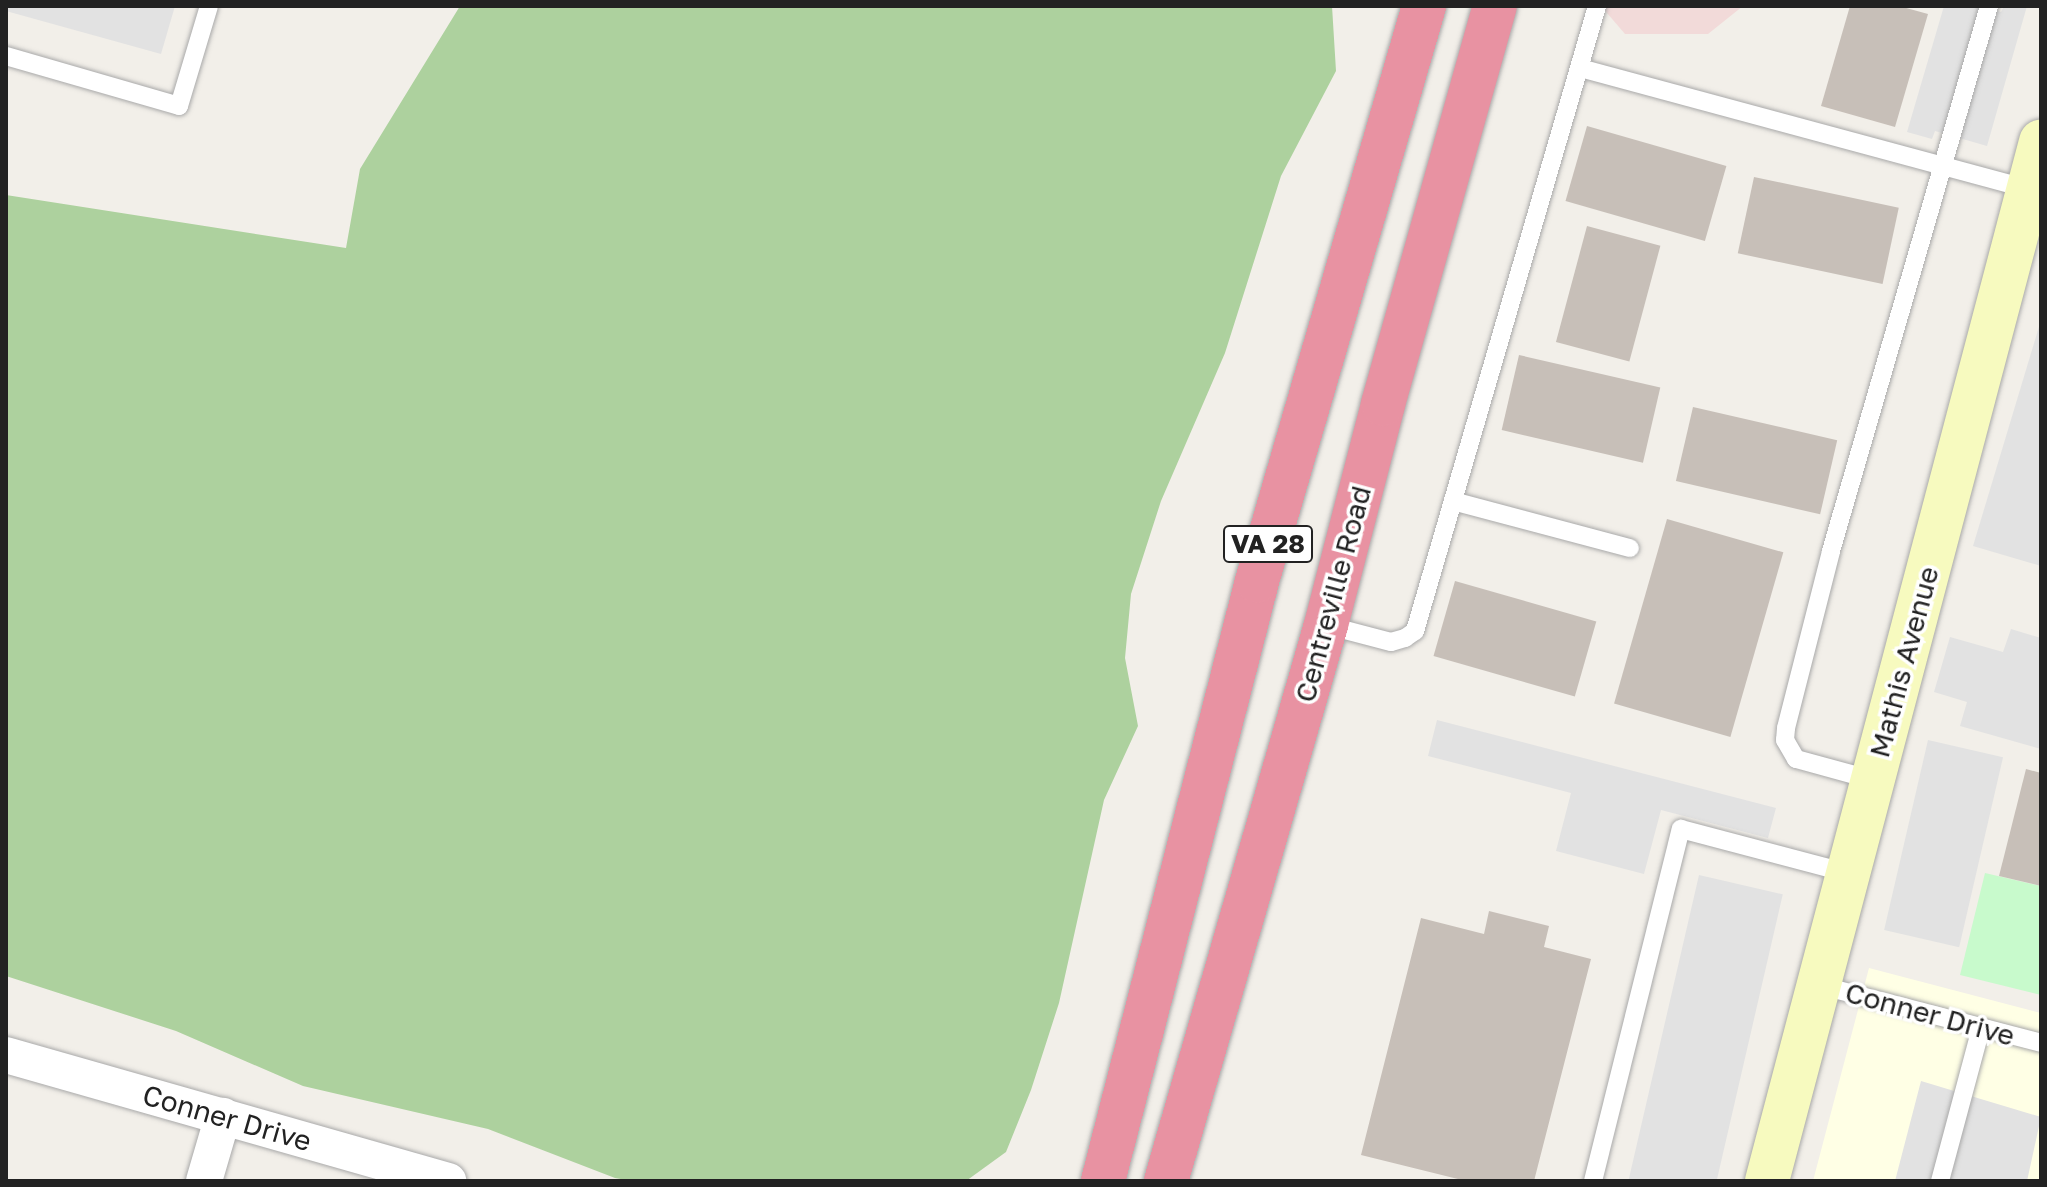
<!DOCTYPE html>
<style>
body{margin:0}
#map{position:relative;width:2047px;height:1187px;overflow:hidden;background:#f2efe9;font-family:"Golos Text",sans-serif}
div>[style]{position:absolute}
.commercial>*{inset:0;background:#f2dad9}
.education>*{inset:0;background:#ffffe5}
.forest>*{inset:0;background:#add19e}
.park>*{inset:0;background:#c8facc}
.parking>*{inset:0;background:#e2e2e2;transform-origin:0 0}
.building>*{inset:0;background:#c7bfb8;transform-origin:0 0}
.roads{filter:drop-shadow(0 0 2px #a9a9a9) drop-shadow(0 0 2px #a9a9a9)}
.lane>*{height:18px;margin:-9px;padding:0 9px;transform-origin:9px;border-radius:9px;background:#fff}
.street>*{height:36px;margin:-18px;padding:0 18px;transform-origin:18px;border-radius:18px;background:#fff}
.secondary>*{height:44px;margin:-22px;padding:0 22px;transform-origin:22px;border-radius:22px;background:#f7fabf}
.highway>*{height:44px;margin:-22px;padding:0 22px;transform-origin:22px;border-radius:22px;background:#e892a2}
span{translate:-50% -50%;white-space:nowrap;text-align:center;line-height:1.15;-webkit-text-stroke:7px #fff;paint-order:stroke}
.shield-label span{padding:2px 6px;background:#fff;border:2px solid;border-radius:6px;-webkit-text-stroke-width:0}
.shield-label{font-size:26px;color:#222;font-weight:700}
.street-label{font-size:28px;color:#222}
.frame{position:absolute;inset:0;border:8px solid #222;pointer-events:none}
</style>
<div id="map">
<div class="commercial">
<div style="clip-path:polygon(1601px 6px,1743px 6px,1708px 34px,1625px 34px)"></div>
</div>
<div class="education">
<div style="clip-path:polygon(1869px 968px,2041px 1013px,2041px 1181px,1813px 1181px)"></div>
</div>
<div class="forest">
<div style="clip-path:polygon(460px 6px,1332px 6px,1336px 71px,1281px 176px,1225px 353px,1161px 501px,1131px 594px,1125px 658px,1138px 726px,1104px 800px,1059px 1003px,1031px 1090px,1006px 1152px,966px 1181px,632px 1181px,615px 1178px,488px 1129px,303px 1086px,176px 1031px,6px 976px,6px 195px,346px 248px,360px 169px)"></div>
</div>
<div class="park">
<div style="clip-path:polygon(1985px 873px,2041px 886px,2041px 995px,1960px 975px)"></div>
</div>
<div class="parking">
<div style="clip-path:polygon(6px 6px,175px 6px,161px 54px,6px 11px)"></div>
<div style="clip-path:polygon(1944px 6px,1982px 6px,2001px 12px,2004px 6px,2027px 6px,1987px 146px,1935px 131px,1932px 139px,1907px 132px)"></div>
<div style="clip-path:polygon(2041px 320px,2041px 566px,1973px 546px)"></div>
<div style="clip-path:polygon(2011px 629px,2041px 638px,2041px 749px,1960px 726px,1967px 702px,1934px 692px,1950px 637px,2003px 652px)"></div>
<div style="clip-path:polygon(1437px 720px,1776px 808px,1768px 838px,1661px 810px,1644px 874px,1556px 851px,1571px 793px,1428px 756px)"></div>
<div style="left:1928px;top:740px;width:77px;height:195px;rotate:13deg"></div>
<div style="left:1699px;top:875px;width:86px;height:316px;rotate:13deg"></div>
<div style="clip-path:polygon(1921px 1081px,2041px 1117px,2027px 1181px,1895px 1181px)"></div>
</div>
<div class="building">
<div style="clip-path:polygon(1850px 6px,1899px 6px,1928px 14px,1895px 127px,1821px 106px)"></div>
<div style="left:1587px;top:126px;width:145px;height:78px;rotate:16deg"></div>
<div style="left:1754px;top:177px;width:148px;height:78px;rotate:12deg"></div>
<div style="left:1587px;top:226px;width:76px;height:120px;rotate:15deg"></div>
<div style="left:1519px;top:355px;width:145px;height:77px;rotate:13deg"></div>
<div style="left:1693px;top:407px;width:148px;height:76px;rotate:13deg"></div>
<div style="left:1667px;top:519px;width:121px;height:192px;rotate:16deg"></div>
<div style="left:1455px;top:581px;width:147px;height:78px;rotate:16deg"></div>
<div style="clip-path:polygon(2026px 769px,2041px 773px,2041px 886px,1999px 876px)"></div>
<div style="clip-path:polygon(1489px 911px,1549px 926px,1544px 947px,1591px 959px,1534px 1181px,1466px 1181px,1361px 1155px,1421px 918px,1484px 934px)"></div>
</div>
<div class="roads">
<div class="lane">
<div style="left:6px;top:56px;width:180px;rotate:16.1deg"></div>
<div style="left:179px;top:106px;width:104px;rotate:-73.3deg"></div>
<div style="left:1580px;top:68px;width:465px;rotate:15.1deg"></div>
<div style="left:1453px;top:501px;width:183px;rotate:14.9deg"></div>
<div style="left:1326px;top:625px;width:67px;rotate:14.7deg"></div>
<div style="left:1391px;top:642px;width:15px;rotate:-16deg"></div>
<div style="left:1405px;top:638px;width:12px;rotate:-35deg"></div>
<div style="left:1415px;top:631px;width:651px;rotate:-73.76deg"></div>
<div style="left:1873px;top:780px;width:80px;rotate:-164.7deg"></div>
<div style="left:1796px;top:759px;width:22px;rotate:-120deg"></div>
<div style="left:1785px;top:740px;width:12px;rotate:-85deg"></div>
<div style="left:1786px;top:728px;width:183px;rotate:-75.7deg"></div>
<div style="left:1831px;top:551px;width:567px;rotate:-73.83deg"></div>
<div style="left:1819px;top:985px;width:229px;rotate:14.6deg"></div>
<div style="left:1593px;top:1181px;width:363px;rotate:-76deg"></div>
<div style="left:1681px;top:829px;width:173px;rotate:14.8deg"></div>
<div style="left:1940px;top:1181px;width:158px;rotate:-75deg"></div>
</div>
<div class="street">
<div style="left:6px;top:1055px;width:460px;rotate:15.9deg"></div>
<div style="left:204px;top:1181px;width:68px;rotate:-73.7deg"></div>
</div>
<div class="secondary">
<div style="left:1767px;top:1181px;width:1075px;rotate:-75.23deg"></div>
</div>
<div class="highway">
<div style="left:1103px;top:1181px;width:619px;rotate:-75.6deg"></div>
<div style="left:1257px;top:581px;width:599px;rotate:-73.8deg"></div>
<div style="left:1166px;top:1181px;width:579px;rotate:-73.95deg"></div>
<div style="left:1326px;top:625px;width:228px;rotate:-75.5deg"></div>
<div style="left:1383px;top:404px;width:413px;rotate:-74.3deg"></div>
</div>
</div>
<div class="shield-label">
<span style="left:1268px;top:544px">VA 28</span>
</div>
<div class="street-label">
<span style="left:1333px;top:594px;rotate:-75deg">Centreville Road</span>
<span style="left:1904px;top:662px;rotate:-75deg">Mathis Avenue</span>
<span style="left:1930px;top:1014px;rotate:15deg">Conner Drive</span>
<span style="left:227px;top:1118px;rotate:16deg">Conner Drive</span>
</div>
<div class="frame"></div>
</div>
